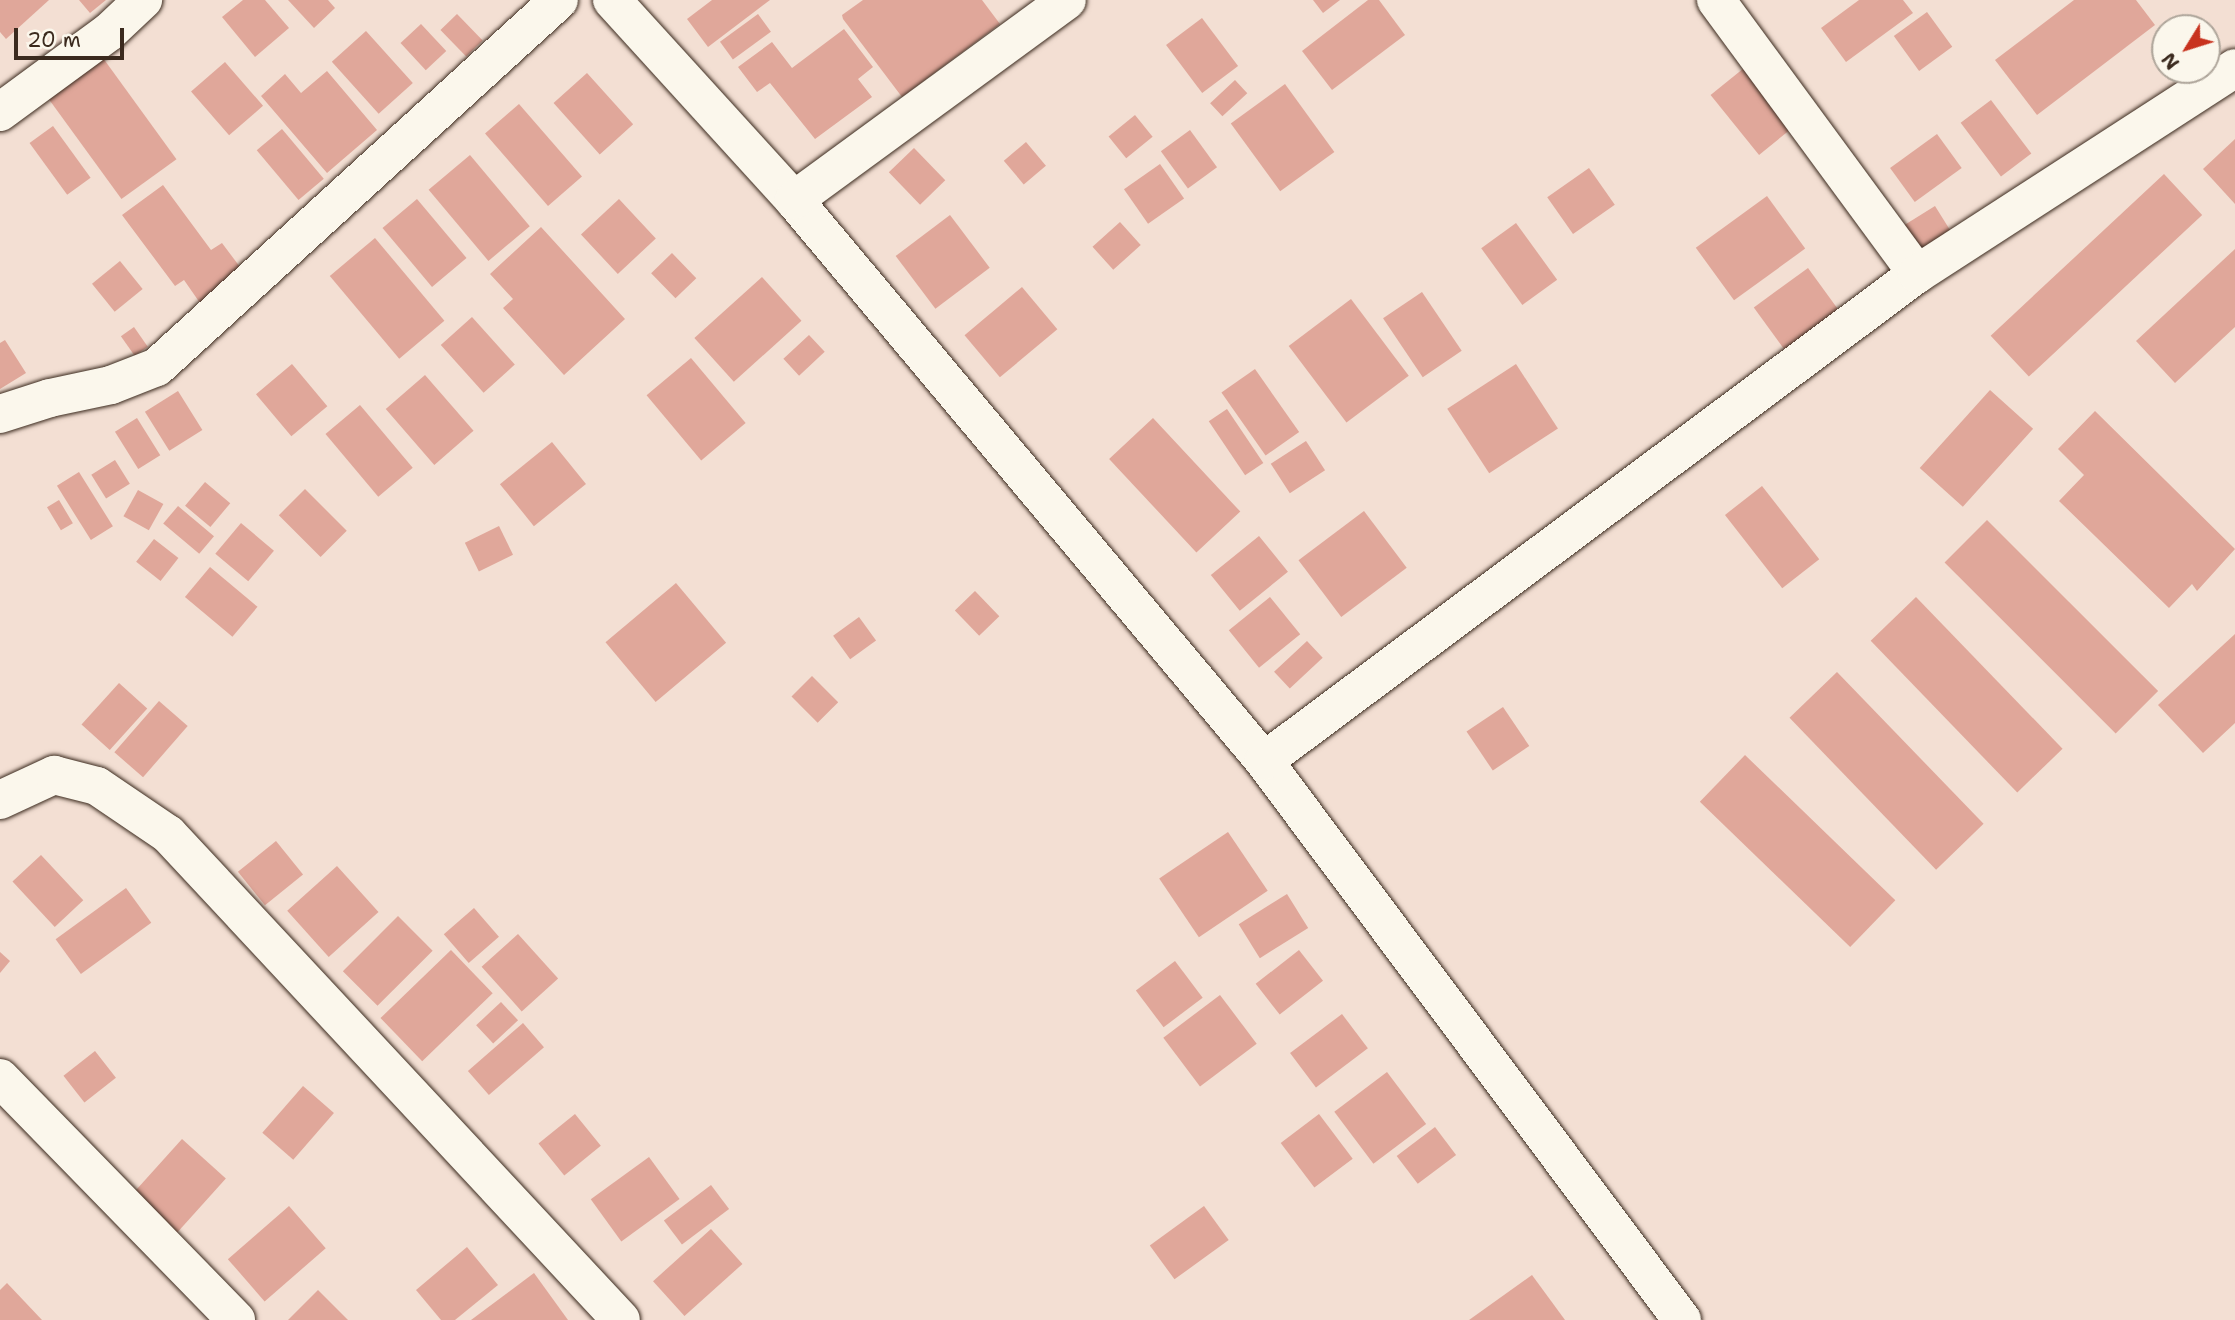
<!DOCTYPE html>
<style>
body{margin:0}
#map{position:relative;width:2235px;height:1320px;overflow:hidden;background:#f3dfd3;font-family:"Shantell Sans",sans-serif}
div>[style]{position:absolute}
.building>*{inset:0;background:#e0a79a;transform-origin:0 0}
.roads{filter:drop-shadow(0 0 2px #3b2a1e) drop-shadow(0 0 2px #3b2a1e)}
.minor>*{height:38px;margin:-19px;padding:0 19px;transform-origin:19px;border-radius:19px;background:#fbf7ec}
span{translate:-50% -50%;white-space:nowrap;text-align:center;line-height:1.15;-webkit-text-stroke:6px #fbf7ec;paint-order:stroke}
.north{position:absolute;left:2151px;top:14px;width:70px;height:70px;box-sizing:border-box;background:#fbf7ec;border:2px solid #aea59a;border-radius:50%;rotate:232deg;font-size:19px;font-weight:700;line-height:28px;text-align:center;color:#3b2a1e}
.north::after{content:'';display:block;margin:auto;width:24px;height:32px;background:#c8321e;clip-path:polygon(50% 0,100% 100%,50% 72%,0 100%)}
.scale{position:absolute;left:14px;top:28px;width:110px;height:32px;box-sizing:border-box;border:4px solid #3b2a1e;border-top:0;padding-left:9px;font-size:21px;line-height:24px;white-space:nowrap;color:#3b2a1e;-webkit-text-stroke:5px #fbf7ec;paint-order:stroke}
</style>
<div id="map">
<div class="building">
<div style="clip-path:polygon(0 0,49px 0,6px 39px,0 32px)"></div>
<div style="clip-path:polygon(79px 0,106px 0,90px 13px)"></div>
<div style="clip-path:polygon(243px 0,265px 0,289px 28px,255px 57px,222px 17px)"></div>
<div style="clip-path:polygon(288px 0,328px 0,335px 8px,314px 28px)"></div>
<div style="clip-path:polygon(712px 0,770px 0,708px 47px,687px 19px)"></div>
<div style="clip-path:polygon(863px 0,982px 0,1000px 24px,902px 97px,843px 19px,842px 15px)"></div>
<div style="clip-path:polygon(1313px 0,1340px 0,1323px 13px)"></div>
<div style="clip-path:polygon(1368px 0,1379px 0,1405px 35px,1332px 90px,1302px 51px)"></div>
<div style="clip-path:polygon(1859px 0,1903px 0,1913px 13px,1846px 62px,1821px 28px)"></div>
<div style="clip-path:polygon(2074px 0,2136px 0,2155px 25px,2037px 115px,1995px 60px)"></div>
<div style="left:1927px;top:12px;width:43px;height:41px;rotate:54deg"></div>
<div style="left:457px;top:14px;width:37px;height:23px;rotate:46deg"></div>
<div style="left:758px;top:14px;width:22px;height:47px;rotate:54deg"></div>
<div style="left:1202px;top:18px;width:60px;height:45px;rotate:53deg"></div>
<div style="left:421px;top:24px;width:37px;height:28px;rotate:47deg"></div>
<div style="clip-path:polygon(844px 29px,873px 67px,858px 79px,872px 97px,815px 139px,770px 83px,757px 92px,738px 67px,772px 42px,792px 68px)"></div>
<div style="left:366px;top:31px;width:70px;height:46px;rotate:48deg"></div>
<div style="left:103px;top:58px;width:125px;height:68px;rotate:54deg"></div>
<div style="left:225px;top:62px;width:58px;height:45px;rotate:49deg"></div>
<div style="left:1744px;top:68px;width:77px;height:43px;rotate:51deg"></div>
<div style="clip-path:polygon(327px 71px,377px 130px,327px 173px,261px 96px,285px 74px,301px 93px)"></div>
<div style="left:587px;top:73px;width:69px;height:45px;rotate:48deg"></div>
<div style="left:1235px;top:80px;width:18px;height:34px;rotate:47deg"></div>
<div style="left:1285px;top:84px;width:84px;height:67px;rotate:54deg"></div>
<div style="left:1991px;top:100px;width:67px;height:38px;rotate:53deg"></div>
<div style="left:519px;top:104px;width:96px;height:45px;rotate:49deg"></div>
<div style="left:1135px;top:115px;width:28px;height:34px;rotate:51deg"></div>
<div style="left:53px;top:126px;width:64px;height:29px;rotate:54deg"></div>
<div style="left:282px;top:129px;width:65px;height:33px;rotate:50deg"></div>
<div style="left:1190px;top:130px;width:46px;height:36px;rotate:54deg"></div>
<div style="left:1937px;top:134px;width:42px;height:58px;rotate:54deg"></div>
<div style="clip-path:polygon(2235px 139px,2235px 204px,2203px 169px)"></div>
<div style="left:1026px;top:142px;width:31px;height:29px;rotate:50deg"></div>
<div style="left:914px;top:148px;width:45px;height:35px;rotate:46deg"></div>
<div style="left:470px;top:155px;width:93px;height:54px;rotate:50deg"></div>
<div style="left:1160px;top:164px;width:42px;height:44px;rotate:55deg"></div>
<div style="left:1589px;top:168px;width:45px;height:51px;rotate:55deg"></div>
<div style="left:2164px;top:174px;width:56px;height:237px;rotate:47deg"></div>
<div style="clip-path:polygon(163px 185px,211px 250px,222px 243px,243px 271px,200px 303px,184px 280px,175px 286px,122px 215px)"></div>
<div style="left:1767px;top:196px;width:65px;height:88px;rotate:54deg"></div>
<div style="left:417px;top:199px;width:77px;height:45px;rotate:50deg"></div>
<div style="left:619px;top:199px;width:54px;height:52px;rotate:47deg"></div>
<div style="left:1935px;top:206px;width:39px;height:36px;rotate:58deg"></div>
<div style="left:950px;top:215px;width:66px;height:68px;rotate:53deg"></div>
<div style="left:1120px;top:222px;width:31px;height:37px;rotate:48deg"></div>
<div style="left:1516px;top:223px;width:70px;height:43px;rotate:54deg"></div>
<div style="clip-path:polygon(541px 227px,625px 319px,564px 375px,503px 308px,513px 299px,490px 274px)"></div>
<div style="left:375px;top:238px;width:108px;height:59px;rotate:50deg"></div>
<div style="clip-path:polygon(2235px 249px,2235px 327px,2175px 383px,2136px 341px)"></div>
<div style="left:672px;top:253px;width:35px;height:29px;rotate:46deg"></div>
<div style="left:120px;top:261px;width:36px;height:36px;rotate:51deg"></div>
<div style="left:1808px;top:268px;width:52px;height:67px;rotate:54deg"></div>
<div style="left:762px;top:277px;width:59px;height:91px;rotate:48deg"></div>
<div style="left:1022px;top:287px;width:55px;height:75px;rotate:50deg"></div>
<div style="left:1422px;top:292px;width:71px;height:47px;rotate:56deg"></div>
<div style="left:1351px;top:299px;width:96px;height:78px;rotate:53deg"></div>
<div style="left:472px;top:317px;width:64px;height:42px;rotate:48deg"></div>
<div style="left:134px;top:327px;width:24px;height:16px;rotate:55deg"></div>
<div style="left:809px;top:335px;width:23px;height:35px;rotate:47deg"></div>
<div style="clip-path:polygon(5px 340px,26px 373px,0 389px,0 343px)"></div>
<div style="left:691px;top:358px;width:85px;height:58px;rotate:50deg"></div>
<div style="left:292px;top:364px;width:55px;height:47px;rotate:50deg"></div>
<div style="left:1516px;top:364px;width:77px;height:82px;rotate:57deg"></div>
<div style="left:1255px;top:369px;width:77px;height:41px;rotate:55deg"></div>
<div style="left:425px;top:375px;width:74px;height:52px;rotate:49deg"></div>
<div style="left:1990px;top:390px;width:58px;height:105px;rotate:42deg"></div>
<div style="left:178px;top:391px;width:46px;height:39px;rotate:58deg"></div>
<div style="left:360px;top:405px;width:82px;height:45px;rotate:50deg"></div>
<div style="left:1227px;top:409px;width:65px;height:22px;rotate:56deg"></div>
<div style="clip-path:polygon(2095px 411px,2235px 549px,2197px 591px,2192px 584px,2169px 608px,2059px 501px,2084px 475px,2058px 449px)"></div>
<div style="left:137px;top:418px;width:44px;height:26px;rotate:58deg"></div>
<div style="left:1153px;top:418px;width:128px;height:60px;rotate:47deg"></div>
<div style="left:1306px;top:441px;width:35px;height:42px;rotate:57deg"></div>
<div style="left:552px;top:442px;width:54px;height:67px;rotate:51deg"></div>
<div style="left:115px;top:460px;width:28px;height:28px;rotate:58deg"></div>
<div style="left:79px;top:472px;width:64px;height:26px;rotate:58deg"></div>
<div style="left:205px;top:482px;width:33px;height:31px;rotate:40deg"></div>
<div style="left:1762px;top:486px;width:93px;height:47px;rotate:52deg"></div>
<div style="left:305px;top:489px;width:59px;height:37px;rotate:45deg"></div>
<div style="left:138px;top:490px;width:29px;height:30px;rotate:29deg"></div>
<div style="left:59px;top:500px;width:27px;height:14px;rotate:59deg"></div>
<div style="left:178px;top:506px;width:47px;height:23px;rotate:40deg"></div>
<div style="left:1364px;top:511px;width:71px;height:82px;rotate:53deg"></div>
<div style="left:1987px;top:520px;width:242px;height:60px;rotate:45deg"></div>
<div style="left:241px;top:523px;width:43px;height:40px;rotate:40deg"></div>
<div style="left:499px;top:526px;width:32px;height:38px;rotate:64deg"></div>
<div style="left:1259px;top:536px;width:46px;height:62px;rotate:51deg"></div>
<div style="left:154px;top:539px;width:31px;height:29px;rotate:38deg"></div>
<div style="left:210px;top:567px;width:62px;height:39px;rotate:40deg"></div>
<div style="left:676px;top:583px;width:78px;height:92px;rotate:50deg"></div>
<div style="left:975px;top:591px;width:35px;height:28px;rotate:46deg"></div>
<div style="left:1270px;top:597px;width:48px;height:53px;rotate:51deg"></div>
<div style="left:1916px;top:597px;width:211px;height:63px;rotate:46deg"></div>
<div style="left:859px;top:617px;width:29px;height:32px;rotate:54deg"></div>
<div style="clip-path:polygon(2235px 634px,2235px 723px,2203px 753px,2158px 705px)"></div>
<div style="left:1307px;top:641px;width:23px;height:45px;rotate:47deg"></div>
<div style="left:1837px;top:672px;width:211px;height:66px;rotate:46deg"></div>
<div style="left:812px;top:676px;width:37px;height:29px;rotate:45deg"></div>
<div style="left:119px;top:683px;width:38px;height:56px;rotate:42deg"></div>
<div style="left:159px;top:701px;width:38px;height:68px;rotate:41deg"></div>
<div style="left:1503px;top:707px;width:47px;height:44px;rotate:56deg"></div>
<div style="left:1745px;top:755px;width:209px;height:65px;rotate:44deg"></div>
<div style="left:1228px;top:832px;width:71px;height:83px;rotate:56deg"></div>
<div style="left:276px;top:841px;width:43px;height:49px;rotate:51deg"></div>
<div style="left:41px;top:855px;width:62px;height:39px;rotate:47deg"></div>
<div style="left:337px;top:866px;width:62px;height:67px;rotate:48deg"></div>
<div style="left:126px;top:888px;width:43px;height:87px;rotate:54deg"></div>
<div style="left:1287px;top:894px;width:40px;height:57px;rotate:58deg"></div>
<div style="left:474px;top:908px;width:38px;height:40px;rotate:49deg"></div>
<div style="left:398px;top:916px;width:49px;height:78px;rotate:45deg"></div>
<div style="left:518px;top:934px;width:60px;height:49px;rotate:48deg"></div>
<div style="left:451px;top:950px;width:60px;height:98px;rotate:46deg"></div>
<div style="left:1299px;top:950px;width:39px;height:55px;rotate:52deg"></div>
<div style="clip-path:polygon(0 952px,10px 961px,0 973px)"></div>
<div style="left:1175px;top:961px;width:46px;height:49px;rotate:53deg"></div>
<div style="left:1220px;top:995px;width:61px;height:71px;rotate:53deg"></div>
<div style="left:501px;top:1002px;width:25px;height:34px;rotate:47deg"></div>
<div style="left:1342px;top:1014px;width:43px;height:65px;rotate:53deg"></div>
<div style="left:523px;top:1023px;width:32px;height:73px;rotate:49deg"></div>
<div style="left:95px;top:1051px;width:34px;height:40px;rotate:52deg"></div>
<div style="left:1387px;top:1072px;width:65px;height:66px;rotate:53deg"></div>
<div style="left:303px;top:1086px;width:41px;height:62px;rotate:41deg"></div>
<div style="left:575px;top:1114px;width:41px;height:47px;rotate:51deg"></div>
<div style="left:1319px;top:1114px;width:56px;height:48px;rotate:53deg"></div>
<div style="left:1435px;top:1127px;width:35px;height:48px;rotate:53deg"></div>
<div style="left:182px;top:1139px;width:59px;height:74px;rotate:42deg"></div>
<div style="left:649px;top:1157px;width:52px;height:72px;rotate:54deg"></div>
<div style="left:711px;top:1185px;width:30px;height:59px;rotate:53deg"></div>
<div style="left:289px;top:1206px;width:56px;height:81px;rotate:49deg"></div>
<div style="left:1204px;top:1206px;width:42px;height:67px;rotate:54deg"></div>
<div style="left:711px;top:1229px;width:47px;height:78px;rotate:48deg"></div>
<div style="clip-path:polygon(467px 1247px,498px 1285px,455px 1320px,441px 1320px,416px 1290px)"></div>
<div style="clip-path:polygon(534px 1273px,568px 1320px,471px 1320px)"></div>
<div style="clip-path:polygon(1532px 1275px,1565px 1320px,1469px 1320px)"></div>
<div style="clip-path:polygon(7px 1283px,42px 1320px,0 1320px,0 1290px)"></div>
<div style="clip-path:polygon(318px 1290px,348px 1320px,288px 1320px)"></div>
</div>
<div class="roads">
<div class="minor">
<div style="left:612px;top:0;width:270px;rotate:47.7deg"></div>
<div style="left:794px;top:200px;width:732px;rotate:50.04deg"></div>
<div style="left:1264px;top:761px;width:698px;rotate:53.21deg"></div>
<div style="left:1716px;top:0;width:340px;rotate:53.7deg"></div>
<div style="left:0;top:112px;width:135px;rotate:-36.3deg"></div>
<div style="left:109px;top:32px;width:47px;rotate:-43.3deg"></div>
<div style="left:794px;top:200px;width:338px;rotate:-36.2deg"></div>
<div style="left:0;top:414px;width:52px;rotate:-17.7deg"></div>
<div style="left:50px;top:398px;width:62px;rotate:-12deg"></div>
<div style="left:111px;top:385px;width:49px;rotate:-21.4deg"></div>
<div style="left:157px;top:367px;width:544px;rotate:-42.39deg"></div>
<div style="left:1264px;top:761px;width:815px;rotate:-36.72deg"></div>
<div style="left:1917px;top:274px;width:379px;rotate:-32.9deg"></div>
<div style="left:0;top:800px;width:60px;rotate:-24.8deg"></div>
<div style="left:54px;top:775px;width:44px;rotate:14.3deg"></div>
<div style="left:97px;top:786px;width:86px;rotate:34.1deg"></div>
<div style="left:168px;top:834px;width:664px;rotate:47.01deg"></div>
<div style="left:0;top:1078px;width:338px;rotate:45.7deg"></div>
</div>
</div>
<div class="north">N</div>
<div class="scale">20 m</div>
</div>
